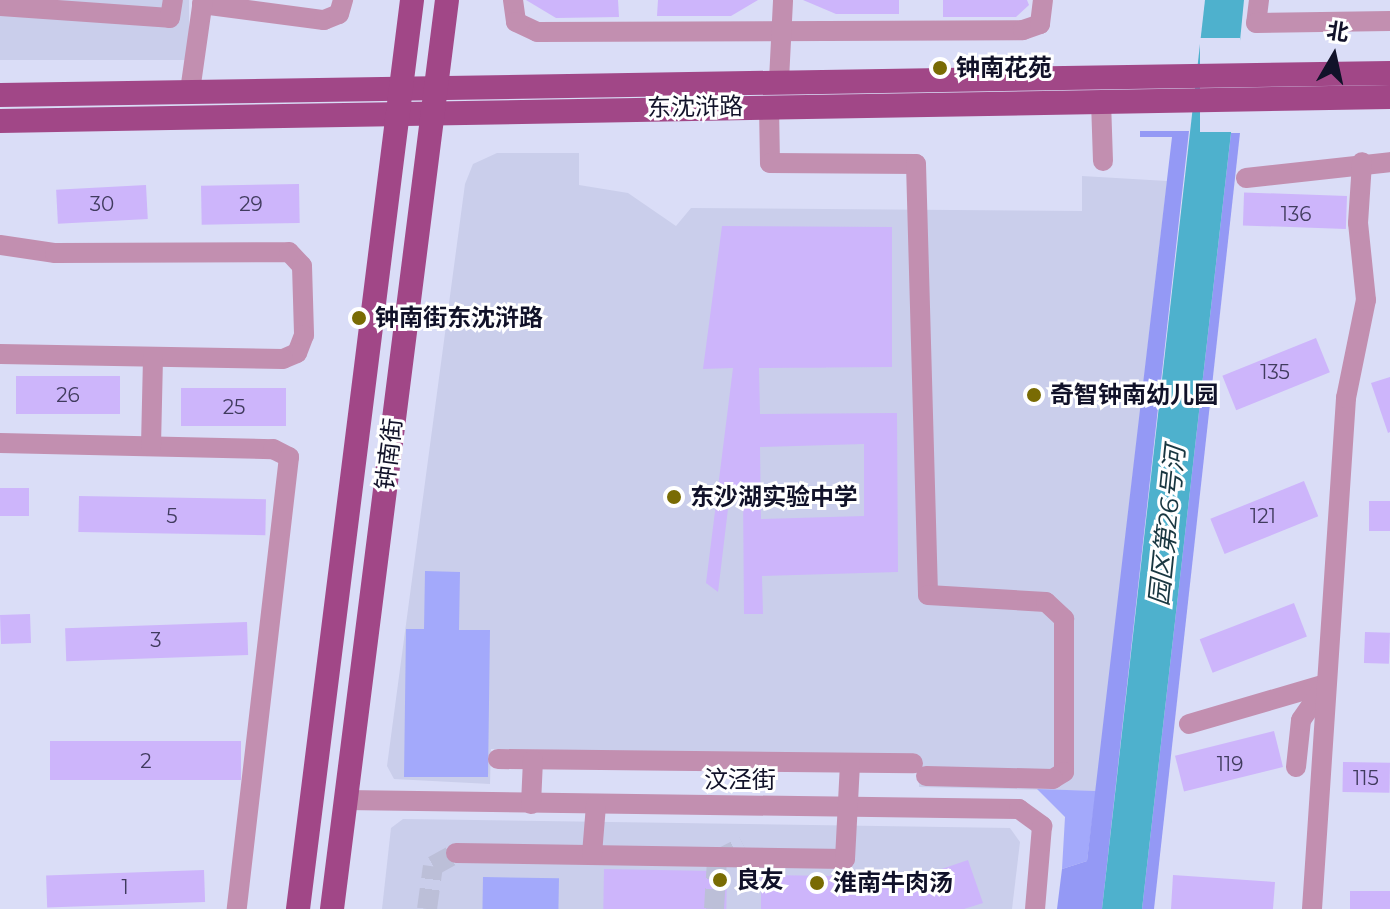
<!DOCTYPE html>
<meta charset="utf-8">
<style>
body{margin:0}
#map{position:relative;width:1390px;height:909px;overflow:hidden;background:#daddf7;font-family:Montserrat,"Noto Sans SC",sans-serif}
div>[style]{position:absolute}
.built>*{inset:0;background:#caceeb;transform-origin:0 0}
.green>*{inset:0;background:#a3a9fb;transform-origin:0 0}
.forest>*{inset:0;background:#9499f5}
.water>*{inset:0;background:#4eb1cd}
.pier>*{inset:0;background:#daddf7;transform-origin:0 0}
.building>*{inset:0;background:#cdb5fb;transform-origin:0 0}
.minor-tunnel>*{height:20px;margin-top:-10px;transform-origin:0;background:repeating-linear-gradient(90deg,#bcbfd8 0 20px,transparent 0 30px)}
.minor>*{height:20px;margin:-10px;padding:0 10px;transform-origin:10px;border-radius:10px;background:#c28fb0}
.major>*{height:24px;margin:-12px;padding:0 12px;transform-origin:12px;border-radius:12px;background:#a14787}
.dots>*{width:22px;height:22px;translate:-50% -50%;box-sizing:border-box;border:4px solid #fff;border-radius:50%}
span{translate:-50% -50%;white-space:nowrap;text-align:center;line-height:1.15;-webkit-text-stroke:6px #fff;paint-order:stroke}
.number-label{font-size:20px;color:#403b5e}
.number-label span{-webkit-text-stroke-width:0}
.poi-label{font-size:24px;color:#111229;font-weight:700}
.left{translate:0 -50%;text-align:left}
.street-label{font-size:24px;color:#111229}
.water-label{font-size:26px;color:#193741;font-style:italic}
.north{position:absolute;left:1294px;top:16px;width:80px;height:80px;-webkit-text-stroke:6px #fff;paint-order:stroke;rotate:9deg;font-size:22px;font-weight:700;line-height:32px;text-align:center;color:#111229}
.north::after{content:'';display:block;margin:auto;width:28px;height:36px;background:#111229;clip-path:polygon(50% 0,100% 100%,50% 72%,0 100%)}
</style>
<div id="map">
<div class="built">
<div style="left:0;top:0;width:189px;height:60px"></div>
<div style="clip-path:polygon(497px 153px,579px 153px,579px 185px,628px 193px,676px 226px,691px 208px,1082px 211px,1082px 176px,1167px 181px,1096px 791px,919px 787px,919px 756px,491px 749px,490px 784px,394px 779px,387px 766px,465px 184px,473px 164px)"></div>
<div style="clip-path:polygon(403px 819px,1010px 828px,1020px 842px,1012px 909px,382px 909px,391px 828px)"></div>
</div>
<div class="green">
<div style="clip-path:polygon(425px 571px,460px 572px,459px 630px,490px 630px,488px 777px,404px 777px,406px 629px,424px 629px)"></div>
<div style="clip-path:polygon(1037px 789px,1096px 791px,1087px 861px,1062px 869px,1065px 817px)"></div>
<div style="left:483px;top:877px;width:76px;height:32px;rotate:1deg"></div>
</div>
<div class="forest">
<div style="clip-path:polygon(1140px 131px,1189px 131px,1102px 909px,1057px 909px,1062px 869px,1087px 861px,1172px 137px,1140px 137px)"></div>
<div style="clip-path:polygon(1231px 133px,1240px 133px,1154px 909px,1142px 909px)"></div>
</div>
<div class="water">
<div style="clip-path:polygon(1205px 0,1244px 0,1231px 133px,1142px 909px,1102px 909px)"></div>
</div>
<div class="pier">
<div style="left:1200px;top:38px;width:40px;height:94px"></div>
</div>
<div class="building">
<div style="clip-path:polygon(526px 0,618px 0,619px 17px,556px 18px)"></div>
<div style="clip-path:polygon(658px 0,758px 0,731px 16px,657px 16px)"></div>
<div style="clip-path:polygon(803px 0,899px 0,899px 14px,836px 14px)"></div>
<div style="clip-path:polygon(943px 0,1027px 0,1029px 5px,1016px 17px,943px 17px)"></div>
<div style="left:299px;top:184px;width:39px;height:98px;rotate:89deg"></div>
<div style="left:146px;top:185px;width:34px;height:90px;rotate:87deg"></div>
<div style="left:1347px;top:196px;width:33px;height:103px;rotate:92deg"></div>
<div style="clip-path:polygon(evenodd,722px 226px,892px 227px,892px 367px,759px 368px,760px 414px,897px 413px,898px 572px,762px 576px,763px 614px,744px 614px,743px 493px,730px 492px,718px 592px,706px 583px,733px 368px,703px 369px,722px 226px,864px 444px,864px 516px,761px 519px,760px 447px,864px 444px)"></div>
<div style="left:1316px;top:338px;width:37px;height:101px;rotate:68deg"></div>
<div style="left:16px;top:376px;width:104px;height:38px"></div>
<div style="clip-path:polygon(1390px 377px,1390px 432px,1388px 433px,1371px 383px)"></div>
<div style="left:181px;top:388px;width:105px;height:38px"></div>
<div style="left:1304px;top:481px;width:38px;height:101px;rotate:68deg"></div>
<div style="left:0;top:488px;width:29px;height:28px"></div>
<div style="left:79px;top:496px;width:187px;height:36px;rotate:1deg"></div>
<div style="left:1369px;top:501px;width:21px;height:30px"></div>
<div style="left:1294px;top:603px;width:36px;height:101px;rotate:69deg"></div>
<div style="left:30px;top:614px;width:29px;height:30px;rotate:88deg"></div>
<div style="left:247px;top:622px;width:33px;height:182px;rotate:88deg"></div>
<div style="left:1365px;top:632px;width:25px;height:31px;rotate:2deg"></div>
<div style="left:1274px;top:731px;width:37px;height:102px;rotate:76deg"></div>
<div style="left:50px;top:741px;width:191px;height:39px"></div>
<div style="left:1343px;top:762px;width:47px;height:30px;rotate:1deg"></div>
<div style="clip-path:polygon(968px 860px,983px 903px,964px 909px,761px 909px,761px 875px,918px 877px)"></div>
<div style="left:604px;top:869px;width:123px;height:40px;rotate:1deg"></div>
<div style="left:204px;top:870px;width:32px;height:158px;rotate:88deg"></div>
<div style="clip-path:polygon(1173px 875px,1275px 882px,1273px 909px,1171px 909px)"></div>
<div style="left:1350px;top:891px;width:40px;height:18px"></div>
</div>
<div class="minor-tunnel">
<div style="left:427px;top:909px;width:43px;rotate:-82.1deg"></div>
<div style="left:433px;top:866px;width:26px;rotate:-29deg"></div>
<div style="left:714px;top:909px;width:49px;rotate:-86.5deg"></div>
<div style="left:717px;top:860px;width:30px;rotate:-27deg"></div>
</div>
<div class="minor">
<div style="left:513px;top:0;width:22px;rotate:82deg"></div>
<div style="left:516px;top:22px;width:23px;rotate:25deg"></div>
<div style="left:537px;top:32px;width:486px;rotate:-0.2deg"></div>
<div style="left:1023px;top:30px;width:18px;rotate:-19deg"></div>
<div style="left:1040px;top:24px;width:24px;rotate:-83deg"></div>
<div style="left:1259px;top:0;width:23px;rotate:97deg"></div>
<div style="left:1256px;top:23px;width:134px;rotate:-0.9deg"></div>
<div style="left:202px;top:4px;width:123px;rotate:7.5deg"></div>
<div style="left:324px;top:20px;width:16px;rotate:-22deg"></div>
<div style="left:339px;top:14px;width:15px;rotate:-74deg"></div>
<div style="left:0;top:6px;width:170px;rotate:4deg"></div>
<div style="left:170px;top:18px;width:18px;rotate:-81deg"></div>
<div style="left:779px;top:80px;width:80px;rotate:-87.1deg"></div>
<div style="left:190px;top:91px;width:92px;rotate:-81.9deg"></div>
<div style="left:1101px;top:101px;width:60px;rotate:88.1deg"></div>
<div style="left:769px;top:106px;width:57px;rotate:89deg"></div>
<div style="left:770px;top:163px;width:146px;rotate:0.4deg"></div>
<div style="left:916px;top:164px;width:431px;rotate:88.4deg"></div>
<div style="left:928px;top:595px;width:118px;rotate:3.4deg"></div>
<div style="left:1046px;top:602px;width:25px;rotate:43deg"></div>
<div style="left:1064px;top:619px;width:153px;rotate:90deg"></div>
<div style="left:1064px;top:772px;width:13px;rotate:148deg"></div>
<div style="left:1053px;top:779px;width:127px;rotate:-178.6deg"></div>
<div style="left:1246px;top:178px;width:145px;rotate:-6.3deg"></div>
<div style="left:0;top:245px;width:56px;rotate:8.3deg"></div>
<div style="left:55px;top:253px;width:234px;rotate:-0.2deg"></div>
<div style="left:289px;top:252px;width:19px;rotate:47deg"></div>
<div style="left:302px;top:266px;width:69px;rotate:88.3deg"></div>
<div style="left:304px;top:335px;width:19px;rotate:111deg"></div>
<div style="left:297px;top:353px;width:15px;rotate:157deg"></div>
<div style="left:283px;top:359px;width:283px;rotate:-179deg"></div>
<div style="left:0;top:443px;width:273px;rotate:1.3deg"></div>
<div style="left:273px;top:449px;width:18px;rotate:27deg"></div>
<div style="left:289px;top:457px;width:455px;rotate:96.6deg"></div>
<div style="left:151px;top:446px;width:89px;rotate:-88.7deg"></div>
<div style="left:1189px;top:724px;width:143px;rotate:-16.3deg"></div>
<div style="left:498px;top:759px;width:415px;rotate:0.6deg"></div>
<div style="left:1296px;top:767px;width:47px;rotate:-83.9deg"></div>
<div style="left:1301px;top:720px;width:44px;rotate:-55.2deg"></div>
<div style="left:345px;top:800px;width:674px;rotate:0.77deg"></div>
<div style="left:1019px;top:809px;width:29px;rotate:36deg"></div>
<div style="left:1042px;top:826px;width:83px;rotate:94.8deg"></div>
<div style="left:531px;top:804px;width:44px;rotate:-87.4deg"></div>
<div style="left:456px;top:853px;width:389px;rotate:0.9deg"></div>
<div style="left:592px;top:854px;width:49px;rotate:-85.3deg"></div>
<div style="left:845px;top:859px;width:96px;rotate:-87deg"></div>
<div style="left:1312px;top:909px;width:512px;rotate:-86.19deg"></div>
<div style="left:1346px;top:398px;width:100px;rotate:-78.5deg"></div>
<div style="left:1366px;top:300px;width:77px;rotate:-95.9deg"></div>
<div style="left:1358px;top:223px;width:61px;rotate:-86.2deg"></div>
</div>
<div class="major">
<div style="left:0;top:95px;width:1390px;rotate:-0.91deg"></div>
<div style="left:0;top:121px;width:1390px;rotate:-0.99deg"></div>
<div style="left:298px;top:909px;width:916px;rotate:-82.85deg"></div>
<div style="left:332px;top:909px;width:916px;rotate:-82.79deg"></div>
</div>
<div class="dots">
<div style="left:940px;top:68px;background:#796b04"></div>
<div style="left:359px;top:318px;background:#796b04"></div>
<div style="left:1034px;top:395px;background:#796b04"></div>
<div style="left:674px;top:497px;background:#796b04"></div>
<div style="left:720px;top:880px;background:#796b04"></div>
<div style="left:817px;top:883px;background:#796b04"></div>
</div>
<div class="number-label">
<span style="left:102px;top:204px">30</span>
<span style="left:251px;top:204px">29</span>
<span style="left:1296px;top:214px">136</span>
<span style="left:1275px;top:372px">135</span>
<span style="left:68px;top:395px">26</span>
<span style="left:234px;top:407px">25</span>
<span style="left:172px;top:516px">5</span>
<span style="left:1263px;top:516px">121</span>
<span style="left:156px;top:640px">3</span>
<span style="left:146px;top:761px">2</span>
<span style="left:1230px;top:764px">119</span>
<span style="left:1366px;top:778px">115</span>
<span style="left:125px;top:887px">1</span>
</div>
<div class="poi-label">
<span class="left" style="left:956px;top:68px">钟南花苑</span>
<span class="left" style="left:375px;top:318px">钟南街东沈浒路</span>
<span class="left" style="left:1050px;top:395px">奇智钟南幼儿园</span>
<span class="left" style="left:690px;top:497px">东沙湖实验中学</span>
<span class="left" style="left:736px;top:880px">良友</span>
<span class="left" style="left:833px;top:883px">淮南牛肉汤</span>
</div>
<div class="street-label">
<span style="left:695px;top:107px;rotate:-1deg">东沈浒路</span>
<span style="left:389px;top:454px;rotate:-83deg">钟南街</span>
<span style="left:740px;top:780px">汶泾街</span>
</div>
<div class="water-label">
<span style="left:1168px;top:526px;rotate:-84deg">园区第26号河</span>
</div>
<div class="north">北</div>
</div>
